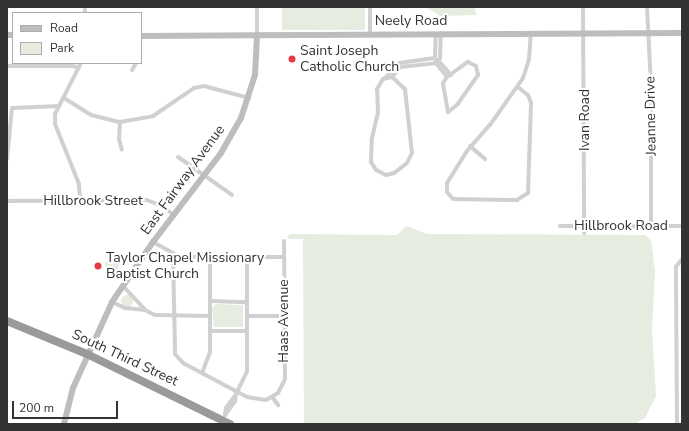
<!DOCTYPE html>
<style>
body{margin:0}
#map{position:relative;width:689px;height:431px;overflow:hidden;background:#fff;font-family:"Nunito Sans",sans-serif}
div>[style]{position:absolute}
.green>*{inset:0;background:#e6ecdf;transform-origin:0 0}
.round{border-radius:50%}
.street>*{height:4px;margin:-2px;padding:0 2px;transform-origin:2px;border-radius:2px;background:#d0d0d0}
.secondary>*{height:6px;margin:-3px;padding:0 3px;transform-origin:3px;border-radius:3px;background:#bdbdbd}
.highway>*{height:8px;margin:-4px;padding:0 4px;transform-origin:4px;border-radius:4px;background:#9a9a9a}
.dots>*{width:11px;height:11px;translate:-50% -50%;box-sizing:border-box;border:2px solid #fff;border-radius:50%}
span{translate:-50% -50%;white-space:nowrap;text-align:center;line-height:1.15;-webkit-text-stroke:4px #fff;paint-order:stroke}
.street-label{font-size:14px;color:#333}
.poi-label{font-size:14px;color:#333}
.left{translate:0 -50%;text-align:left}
.frame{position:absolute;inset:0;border:8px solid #333;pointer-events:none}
.legend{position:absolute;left:12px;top:12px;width:130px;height:52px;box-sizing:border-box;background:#fff;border:1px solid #adadad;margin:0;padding:5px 7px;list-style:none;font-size:12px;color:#333}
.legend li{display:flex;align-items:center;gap:8px;height:20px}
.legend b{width:20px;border:1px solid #adadad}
.scale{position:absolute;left:12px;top:401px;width:106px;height:18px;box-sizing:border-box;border:2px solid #333;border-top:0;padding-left:5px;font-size:12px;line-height:14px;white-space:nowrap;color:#333;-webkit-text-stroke:3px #fff;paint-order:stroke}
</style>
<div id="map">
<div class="green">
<div style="left:282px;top:7px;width:83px;height:23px"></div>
<div style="clip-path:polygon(425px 7px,474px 7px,477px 15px,440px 16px)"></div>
<div style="clip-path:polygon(406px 226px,427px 234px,645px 235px,651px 240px,655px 271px,652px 330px,656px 396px,645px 418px,635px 424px,304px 424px,303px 239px,289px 239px,287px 236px,292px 234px,397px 235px)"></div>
<div style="clip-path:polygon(126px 256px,129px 258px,129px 262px,120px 263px,118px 269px,105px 268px,105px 262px)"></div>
<div class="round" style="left:121px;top:295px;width:12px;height:12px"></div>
<div style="clip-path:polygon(216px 304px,243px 305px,243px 327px,214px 327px,212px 308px)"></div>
</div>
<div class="street">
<div style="left:257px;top:7px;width:28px;rotate:90deg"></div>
<div style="left:370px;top:7px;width:26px;rotate:90deg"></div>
<div style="left:583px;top:7px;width:226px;rotate:89.7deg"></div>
<div style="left:647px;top:7px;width:79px;rotate:87.1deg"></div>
<div style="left:651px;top:86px;width:140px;rotate:90deg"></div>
<div style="left:85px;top:13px;width:6px;rotate:-90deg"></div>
<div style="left:438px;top:60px;width:20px;rotate:49deg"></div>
<div style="left:435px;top:62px;width:19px;rotate:51deg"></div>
<div style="left:468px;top:62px;width:9px;rotate:27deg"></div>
<div style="left:476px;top:66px;width:9px;rotate:77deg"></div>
<div style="left:478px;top:75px;width:35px;rotate:125deg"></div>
<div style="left:458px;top:104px;width:13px;rotate:141deg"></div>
<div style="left:448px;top:112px;width:29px;rotate:-100deg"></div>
<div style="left:443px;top:83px;width:7px;rotate:-56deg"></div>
<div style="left:447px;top:77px;width:26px;rotate:-36deg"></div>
<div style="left:7px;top:66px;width:66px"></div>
<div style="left:73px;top:66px;width:6px;rotate:18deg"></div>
<div style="left:132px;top:70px;width:8px;rotate:-60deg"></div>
<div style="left:386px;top:77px;width:19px;rotate:-47deg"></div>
<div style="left:399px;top:63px;width:36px;rotate:-8deg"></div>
<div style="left:435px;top:58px;width:24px;rotate:-88deg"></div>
<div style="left:392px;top:77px;width:18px;rotate:43deg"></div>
<div style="left:405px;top:89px;width:64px;rotate:83.8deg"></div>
<div style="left:412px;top:153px;width:11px;rotate:117deg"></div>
<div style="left:407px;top:163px;width:16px;rotate:142deg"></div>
<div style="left:394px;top:173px;width:8px;rotate:166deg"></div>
<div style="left:386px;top:175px;width:11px;rotate:-153deg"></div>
<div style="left:376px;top:170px;width:9px;rotate:-122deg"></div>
<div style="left:371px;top:162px;width:24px;rotate:-88deg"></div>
<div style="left:372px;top:138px;width:26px;rotate:-77deg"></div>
<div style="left:378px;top:113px;width:24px;rotate:-92deg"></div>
<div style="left:377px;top:89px;width:12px;rotate:-59deg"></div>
<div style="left:383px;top:79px;width:9px;rotate:-13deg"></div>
<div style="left:392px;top:77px;width:13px;rotate:-51deg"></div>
<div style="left:400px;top:67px;width:37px;rotate:-6deg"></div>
<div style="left:437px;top:63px;width:6px;rotate:-59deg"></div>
<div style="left:440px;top:58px;width:25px;rotate:-88deg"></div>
<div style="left:518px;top:87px;width:13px;rotate:39deg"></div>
<div style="left:528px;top:95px;width:9px;rotate:69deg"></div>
<div style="left:531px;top:103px;width:90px;rotate:91.9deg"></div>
<div style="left:528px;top:193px;width:13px;rotate:148deg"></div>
<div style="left:517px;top:200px;width:64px;rotate:-179.1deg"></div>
<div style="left:453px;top:199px;width:9px;rotate:-131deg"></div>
<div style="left:447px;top:192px;width:9px;rotate:-90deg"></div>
<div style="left:447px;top:183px;width:38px;rotate:-58deg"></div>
<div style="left:467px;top:151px;width:35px;rotate:-49deg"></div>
<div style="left:490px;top:125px;width:57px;rotate:-54.9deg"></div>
<div style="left:523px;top:78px;width:20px;rotate:-72deg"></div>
<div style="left:529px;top:59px;width:26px;rotate:-86deg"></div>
<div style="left:64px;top:98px;width:32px;rotate:32deg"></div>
<div style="left:91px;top:115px;width:30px;rotate:14deg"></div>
<div style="left:120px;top:122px;width:34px;rotate:-10deg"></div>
<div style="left:153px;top:116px;width:50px;rotate:-34.3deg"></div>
<div style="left:194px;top:88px;width:10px;rotate:-11deg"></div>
<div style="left:204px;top:86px;width:47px;rotate:14.9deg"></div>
<div style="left:120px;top:122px;width:17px;rotate:93deg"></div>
<div style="left:119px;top:139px;width:11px;rotate:75deg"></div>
<div style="left:470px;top:146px;width:20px;rotate:41deg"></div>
<div style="left:178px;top:157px;width:66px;rotate:35.1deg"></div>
<div style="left:7px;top:159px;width:51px;rotate:-84.4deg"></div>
<div style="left:12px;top:108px;width:47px;rotate:-2.4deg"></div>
<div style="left:80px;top:200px;width:16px;rotate:-94deg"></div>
<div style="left:79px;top:184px;width:65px;rotate:-111.8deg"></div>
<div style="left:55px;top:124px;width:10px;rotate:-90deg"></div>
<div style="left:55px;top:114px;width:57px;rotate:-63deg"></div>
<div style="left:7px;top:201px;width:140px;rotate:-0.4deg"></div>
<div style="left:147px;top:200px;width:16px;rotate:22deg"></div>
<div style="left:162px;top:206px;width:15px;rotate:37deg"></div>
<div style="left:560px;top:226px;width:121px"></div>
<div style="left:153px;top:242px;width:31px;rotate:29deg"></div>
<div style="left:180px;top:257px;width:104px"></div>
<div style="left:173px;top:255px;width:99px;rotate:88.8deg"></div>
<div style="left:175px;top:354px;width:12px;rotate:48deg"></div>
<div style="left:183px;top:363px;width:72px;rotate:28deg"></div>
<div style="left:247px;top:397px;width:19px;rotate:9deg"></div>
<div style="left:266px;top:400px;width:14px;rotate:-30deg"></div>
<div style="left:278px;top:393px;width:16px;rotate:-63deg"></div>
<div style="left:285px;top:379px;width:138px;rotate:-90.4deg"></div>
<div style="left:123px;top:286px;width:33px;rotate:47deg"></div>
<div style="left:145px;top:310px;width:11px;rotate:27deg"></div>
<div style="left:155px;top:315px;width:55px;rotate:1deg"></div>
<div style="left:210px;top:301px;width:37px;rotate:2deg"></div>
<div style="left:112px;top:302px;width:14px;rotate:25deg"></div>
<div style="left:125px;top:308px;width:20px;rotate:6deg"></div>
<div style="left:247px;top:316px;width:37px"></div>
<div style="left:210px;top:331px;width:37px"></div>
<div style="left:202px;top:373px;width:22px;rotate:-69deg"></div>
<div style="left:210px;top:352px;width:95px;rotate:-90deg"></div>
<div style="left:273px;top:398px;width:9px;rotate:54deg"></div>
<div style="left:225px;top:415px;width:7px;rotate:-82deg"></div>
<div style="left:226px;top:408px;width:17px;rotate:-54deg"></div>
<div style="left:236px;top:394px;width:25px;rotate:-64deg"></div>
<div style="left:247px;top:371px;width:114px;rotate:-90deg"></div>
<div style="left:225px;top:415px;width:17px;rotate:-54deg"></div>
<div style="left:235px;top:401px;width:6px;rotate:-81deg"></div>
<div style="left:677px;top:424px;width:157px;rotate:-90.4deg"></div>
<div style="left:676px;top:267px;width:10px;rotate:-53deg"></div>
</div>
<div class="secondary">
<div style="left:7px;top:35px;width:6px"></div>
<div style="left:141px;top:36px;width:541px;rotate:-0.32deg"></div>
<div style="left:64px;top:424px;width:37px;rotate:-76deg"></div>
<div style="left:73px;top:388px;width:94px;rotate:-65.6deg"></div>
<div style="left:112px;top:302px;width:73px;rotate:-55.7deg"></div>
<div style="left:153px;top:242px;width:112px;rotate:-52.6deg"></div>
<div style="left:221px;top:153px;width:40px;rotate:-60.3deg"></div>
<div style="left:241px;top:118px;width:45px;rotate:-72deg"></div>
<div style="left:255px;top:75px;width:40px;rotate:-87.1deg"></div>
</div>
<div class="highway">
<div style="left:7px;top:321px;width:89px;rotate:22.5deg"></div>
<div style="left:89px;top:355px;width:157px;rotate:26.1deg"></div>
</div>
<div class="dots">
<div style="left:292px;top:59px;background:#e63946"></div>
<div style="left:98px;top:266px;background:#e63946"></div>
</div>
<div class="street-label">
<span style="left:411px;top:21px">Neely Road</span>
<span style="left:651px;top:116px;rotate:-91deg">Jeanne Drive</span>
<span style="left:585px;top:120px;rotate:-90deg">Ivan Road</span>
<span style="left:183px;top:180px;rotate:-54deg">East Fairway Avenue</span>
<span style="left:93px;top:201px">Hillbrook Street</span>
<span style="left:621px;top:226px">Hillbrook Road</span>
<span style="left:284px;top:321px;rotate:-90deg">Haas Avenue</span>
<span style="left:125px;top:358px;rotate:25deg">South Third Street</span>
</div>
<div class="poi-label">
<span class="left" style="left:300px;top:59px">Saint Joseph<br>Catholic Church</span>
<span class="left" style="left:106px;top:266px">Taylor Chapel Missionary<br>Baptist Church</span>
</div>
<div class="frame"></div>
<ul class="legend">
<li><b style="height:5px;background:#bdbdbd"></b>Road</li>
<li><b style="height:11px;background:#e6ecdf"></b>Park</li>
</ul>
<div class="scale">200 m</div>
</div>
